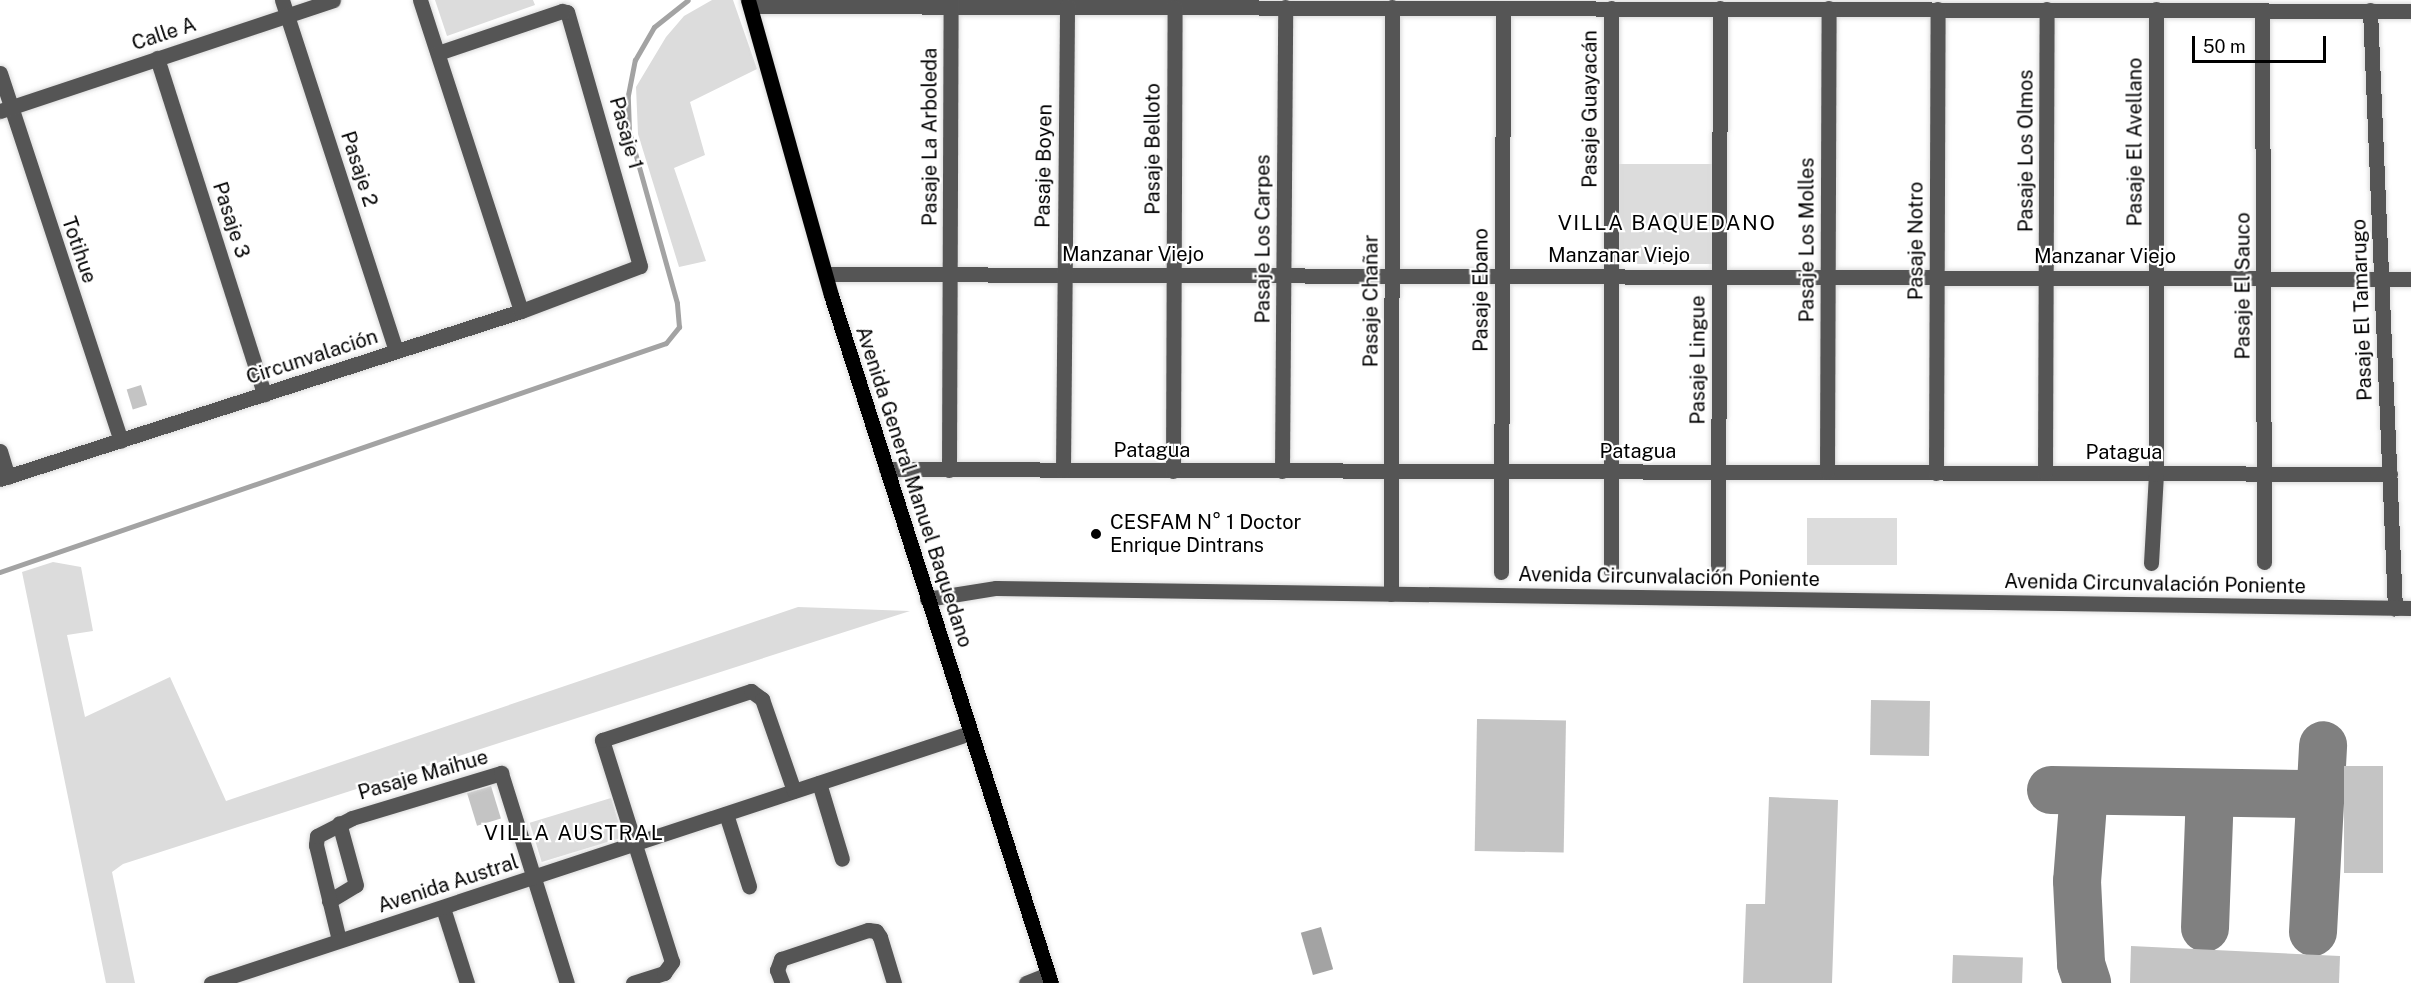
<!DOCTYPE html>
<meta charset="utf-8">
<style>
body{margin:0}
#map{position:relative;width:2411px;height:983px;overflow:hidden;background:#fff;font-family:"Public Sans",sans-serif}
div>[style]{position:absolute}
.green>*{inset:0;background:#dcdcdc;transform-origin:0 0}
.water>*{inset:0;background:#a3a3a3;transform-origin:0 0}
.stream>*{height:5px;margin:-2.5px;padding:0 2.5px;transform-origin:2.5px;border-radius:2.5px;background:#a3a3a3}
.taxiway>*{height:48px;margin:-24px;padding:0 24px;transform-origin:24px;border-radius:24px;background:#808080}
.building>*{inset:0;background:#c4c4c4;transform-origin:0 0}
.roads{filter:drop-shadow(0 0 2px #dbdbdb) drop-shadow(0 0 2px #dbdbdb)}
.minor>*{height:15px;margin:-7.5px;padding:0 7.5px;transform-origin:7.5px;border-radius:7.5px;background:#555}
.major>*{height:15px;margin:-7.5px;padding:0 7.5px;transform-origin:7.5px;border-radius:7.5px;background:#000}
.dots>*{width:16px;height:16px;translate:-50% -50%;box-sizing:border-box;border:3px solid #fff;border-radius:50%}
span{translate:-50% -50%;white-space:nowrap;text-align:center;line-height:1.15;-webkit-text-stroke:4.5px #fff;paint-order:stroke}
.street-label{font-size:20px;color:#000}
.poi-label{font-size:20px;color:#000}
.left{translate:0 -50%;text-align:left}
.neighbourhood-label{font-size:21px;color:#000;letter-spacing:1.5px}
.scale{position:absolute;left:2192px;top:36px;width:134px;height:27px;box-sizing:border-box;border:3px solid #000;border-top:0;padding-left:8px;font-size:18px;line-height:21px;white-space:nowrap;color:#000;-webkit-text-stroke:4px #fff;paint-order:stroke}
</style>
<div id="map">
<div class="green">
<div style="clip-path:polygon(435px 0,533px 0,535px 5px,447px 36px)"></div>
<div style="clip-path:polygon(712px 0,733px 0,757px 69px,690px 102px,705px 155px,674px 168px,706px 261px,679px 267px,638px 134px,636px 87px,666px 37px,684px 16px)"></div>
<div style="left:1616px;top:164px;width:97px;height:100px"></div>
<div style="left:1807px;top:518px;width:90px;height:47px"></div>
<div style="clip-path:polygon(53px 562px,81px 567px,93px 631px,67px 635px,85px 717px,170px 677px,226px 801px,798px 607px,910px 611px,123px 864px,112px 872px,135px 983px,106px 983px,22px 572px)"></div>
<div style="left:611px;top:798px;width:41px;height:85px;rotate:73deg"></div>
</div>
<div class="water">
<div style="left:1321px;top:927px;width:44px;height:21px;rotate:74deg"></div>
</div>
<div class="stream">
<div style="left:0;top:572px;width:704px;rotate:-18.98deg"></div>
<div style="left:666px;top:343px;width:21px;rotate:-51deg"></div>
<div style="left:679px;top:327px;width:24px;rotate:-95deg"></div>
<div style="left:677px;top:303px;width:179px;rotate:-105.6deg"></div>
<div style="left:629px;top:131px;width:36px;rotate:-92deg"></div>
<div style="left:628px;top:95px;width:36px;rotate:-79deg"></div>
<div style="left:635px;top:60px;width:38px;rotate:-60deg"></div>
<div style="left:654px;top:27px;width:43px;rotate:-38.5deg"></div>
</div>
<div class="taxiway">
<div style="left:2051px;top:790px;width:268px;rotate:0.9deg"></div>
<div style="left:2084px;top:791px;width:90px;rotate:94.4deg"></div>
<div style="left:2077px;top:881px;width:83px;rotate:87.2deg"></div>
<div style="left:2081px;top:964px;width:20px;rotate:72deg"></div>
<div style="left:2205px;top:928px;width:135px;rotate:-87.9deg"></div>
<div style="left:2313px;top:932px;width:187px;rotate:-86.9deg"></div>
</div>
<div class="building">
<div style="left:141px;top:385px;width:21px;height:15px;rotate:73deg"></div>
<div style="left:1871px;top:700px;width:59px;height:55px;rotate:1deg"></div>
<div style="left:1477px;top:719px;width:89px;height:132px;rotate:1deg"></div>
<div style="left:2344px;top:766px;width:39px;height:107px"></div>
<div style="left:491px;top:786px;width:34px;height:25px;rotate:73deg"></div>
<div style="clip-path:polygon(1769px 797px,1838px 800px,1832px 983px,1743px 983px,1746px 904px,1765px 904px)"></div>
<div style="clip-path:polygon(2131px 946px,2340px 956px,2339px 983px,2130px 983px)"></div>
<div style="left:1953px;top:955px;width:70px;height:28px;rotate:2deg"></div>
</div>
<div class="roads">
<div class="minor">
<div style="left:282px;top:0;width:369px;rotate:72deg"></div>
<div style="left:420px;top:0;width:327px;rotate:72deg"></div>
<div style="left:750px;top:6px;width:1661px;rotate:0.17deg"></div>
<div style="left:1611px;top:8px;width:563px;rotate:90deg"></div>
<div style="left:2262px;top:10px;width:552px;rotate:89.79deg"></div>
<div style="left:2370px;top:10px;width:599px;rotate:87.61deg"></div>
<div style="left:157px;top:58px;width:353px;rotate:72.3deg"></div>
<div style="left:0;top:73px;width:387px;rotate:71.8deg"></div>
<div style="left:0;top:111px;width:351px;rotate:-18.4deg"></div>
<div style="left:826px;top:274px;width:1585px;rotate:0.18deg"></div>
<div style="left:0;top:451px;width:27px;rotate:73deg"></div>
<div style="left:886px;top:469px;width:1504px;rotate:0.19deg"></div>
<div style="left:949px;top:470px;width:470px;rotate:-89.8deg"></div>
<div style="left:1063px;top:470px;width:464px;rotate:-89.5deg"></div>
<div style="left:1173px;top:471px;width:464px;rotate:-89.8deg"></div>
<div style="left:1282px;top:471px;width:464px;rotate:-89.6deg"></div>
<div style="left:1827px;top:472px;width:464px;rotate:-89.8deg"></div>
<div style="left:1936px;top:473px;width:464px;rotate:-89.8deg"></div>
<div style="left:2045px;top:473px;width:464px;rotate:-89.8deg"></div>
<div style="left:0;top:479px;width:547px;rotate:-17.87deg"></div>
<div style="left:521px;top:311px;width:127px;rotate:-20.7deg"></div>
<div style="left:640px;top:266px;width:264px;rotate:-106deg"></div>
<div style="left:567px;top:12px;width:5px;rotate:-169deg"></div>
<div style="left:562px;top:11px;width:131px;rotate:161.3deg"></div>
<div style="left:2151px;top:563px;width:89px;rotate:-86.8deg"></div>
<div style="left:2156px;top:474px;width:465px;rotate:-90deg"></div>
<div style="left:1718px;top:567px;width:559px;rotate:-89.8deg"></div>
<div style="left:1501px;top:572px;width:564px;rotate:-89.8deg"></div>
<div style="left:1391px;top:594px;width:587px;rotate:-89.9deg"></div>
<div style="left:927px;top:599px;width:70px;rotate:-9.1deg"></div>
<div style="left:996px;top:588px;width:1415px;rotate:0.81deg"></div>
<div style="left:819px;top:783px;width:79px;rotate:73.2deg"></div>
<div style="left:726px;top:814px;width:76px;rotate:72.3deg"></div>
<div style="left:329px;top:901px;width:31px;rotate:-31deg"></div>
<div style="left:356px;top:885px;width:64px;rotate:-105.3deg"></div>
<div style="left:443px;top:908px;width:79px;rotate:72.3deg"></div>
<div style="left:339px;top:940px;width:98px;rotate:-103.6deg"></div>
<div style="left:316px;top:845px;width:9px;rotate:-84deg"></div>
<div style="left:317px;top:836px;width:39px;rotate:-27deg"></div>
<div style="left:352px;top:818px;width:156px;rotate:-16.8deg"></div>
<div style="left:501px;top:773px;width:220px;rotate:72.6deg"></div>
<div style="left:211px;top:983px;width:799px;rotate:-18.23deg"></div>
<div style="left:633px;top:983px;width:33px;rotate:-18deg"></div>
<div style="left:664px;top:973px;width:14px;rotate:-54deg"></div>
<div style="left:672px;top:962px;width:233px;rotate:-107.5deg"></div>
<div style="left:602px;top:740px;width:157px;rotate:-18.2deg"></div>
<div style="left:751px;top:691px;width:14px;rotate:36deg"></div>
<div style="left:762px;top:699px;width:97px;rotate:70.8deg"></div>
<div style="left:782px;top:983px;width:14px;rotate:-111deg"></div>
<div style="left:777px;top:970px;width:12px;rotate:-70deg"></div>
<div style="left:781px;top:959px;width:92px;rotate:-18.4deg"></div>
<div style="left:868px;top:930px;width:8px;rotate:7deg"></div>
<div style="left:876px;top:931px;width:7px;rotate:56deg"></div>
<div style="left:880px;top:937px;width:48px;rotate:73.1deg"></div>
<div style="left:1026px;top:983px;width:24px;rotate:-22deg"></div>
</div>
<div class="major">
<div style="left:748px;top:0;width:306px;rotate:74.3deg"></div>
<div style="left:831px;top:295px;width:722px;rotate:72.27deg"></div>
</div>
</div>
<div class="dots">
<div style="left:1096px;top:534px;background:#000"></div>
</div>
<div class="street-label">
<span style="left:164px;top:34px;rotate:-18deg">Calle A</span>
<span style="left:1590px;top:109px;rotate:-90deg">Pasaje Guayacán</span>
<span style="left:626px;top:133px;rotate:74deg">Pasaje 1</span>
<span style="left:930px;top:137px;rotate:-90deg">Pasaje La Arboleda</span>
<span style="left:2135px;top:142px;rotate:-90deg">Pasaje El Avellano</span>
<span style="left:1153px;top:149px;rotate:-90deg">Pasaje Belloto</span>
<span style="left:2026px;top:151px;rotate:-90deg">Pasaje Los Olmos</span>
<span style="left:1044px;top:166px;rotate:-89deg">Pasaje Boyen</span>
<span style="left:359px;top:169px;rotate:72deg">Pasaje 2</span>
<span style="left:231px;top:220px;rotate:72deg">Pasaje 3</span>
<span style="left:1263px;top:239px;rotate:-90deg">Pasaje Los Carpes</span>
<span style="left:1807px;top:240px;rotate:-90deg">Pasaje Los Molles</span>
<span style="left:1916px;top:241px;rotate:-90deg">Pasaje Notro</span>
<span style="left:79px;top:250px;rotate:71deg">Totihue</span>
<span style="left:1133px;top:254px">Manzanar Viejo</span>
<span style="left:1619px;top:255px">Manzanar Viejo</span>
<span style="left:2105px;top:256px">Manzanar Viejo</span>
<span style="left:2243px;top:286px;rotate:-90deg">Pasaje El Sauco</span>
<span style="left:1481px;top:290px;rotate:-90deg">Pasaje Ebano</span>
<span style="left:1371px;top:301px;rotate:-90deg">Pasaje Chañar</span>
<span style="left:2362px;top:310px;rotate:-92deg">Pasaje El Tamarugo</span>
<span style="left:312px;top:357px;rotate:-18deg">Circunvalación</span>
<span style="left:1698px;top:360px;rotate:-90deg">Pasaje Lingue</span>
<span style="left:1152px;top:450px">Patagua</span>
<span style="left:1638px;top:451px">Patagua</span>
<span style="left:2124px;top:452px">Patagua</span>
<span style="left:914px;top:487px;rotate:72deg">Avenida General Manuel Baquedano</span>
<span style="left:1669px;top:577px;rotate:1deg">Avenida Circunvalación Poniente</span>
<span style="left:2155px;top:584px;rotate:1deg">Avenida Circunvalación Poniente</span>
<span style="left:423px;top:775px;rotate:-16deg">Pasaje Maihue</span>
<span style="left:448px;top:884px;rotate:-18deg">Avenida Austral</span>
</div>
<div class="poi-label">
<span class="left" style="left:1110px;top:534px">CESFAM N° 1 Doctor<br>Enrique Dintrans</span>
</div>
<div class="neighbourhood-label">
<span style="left:1667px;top:223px">VILLA BAQUEDANO</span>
<span style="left:574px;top:833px">VILLA AUSTRAL</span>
</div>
<div class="scale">50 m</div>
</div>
